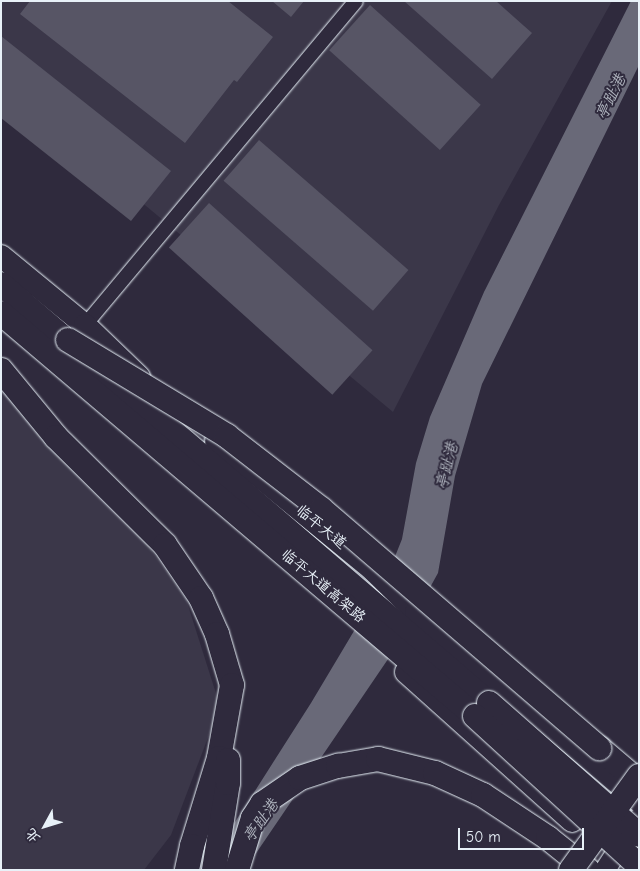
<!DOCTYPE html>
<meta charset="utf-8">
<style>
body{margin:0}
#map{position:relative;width:640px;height:871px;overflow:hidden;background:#2f2a3d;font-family:"Comic Neue","LXGW WenKai TC",sans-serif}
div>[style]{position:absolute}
.built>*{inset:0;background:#3b3749}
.water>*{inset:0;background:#696978}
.building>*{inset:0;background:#575565;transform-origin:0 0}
.roads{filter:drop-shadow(0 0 1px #e8f1f8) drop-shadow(0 0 1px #e8f1f8)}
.minor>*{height:14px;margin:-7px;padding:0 7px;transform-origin:7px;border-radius:7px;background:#2f2a3d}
.secondary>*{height:20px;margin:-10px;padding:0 10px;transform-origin:10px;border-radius:10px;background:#2f2a3d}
.primary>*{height:22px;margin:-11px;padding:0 11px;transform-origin:11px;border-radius:11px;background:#2f2a3d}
.trunk>*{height:24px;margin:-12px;padding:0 12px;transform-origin:12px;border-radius:12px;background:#2f2a3d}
.bridges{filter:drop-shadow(0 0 1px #e8f1f8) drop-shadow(0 0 1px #e8f1f8)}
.trunk-bridge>*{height:24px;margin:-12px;padding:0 12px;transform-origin:12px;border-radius:12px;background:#2f2a3d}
span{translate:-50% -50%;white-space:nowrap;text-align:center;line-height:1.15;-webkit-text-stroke:4px #2f2a3d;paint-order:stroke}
.street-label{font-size:15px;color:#e8f1f8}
.water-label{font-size:16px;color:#afb4be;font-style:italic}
.frame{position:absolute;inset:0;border:2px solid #e8f1f8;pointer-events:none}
.north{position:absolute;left:20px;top:801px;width:50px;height:50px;-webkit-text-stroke:4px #2f2a3d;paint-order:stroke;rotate:231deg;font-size:14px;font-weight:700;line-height:20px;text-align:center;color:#e8f1f8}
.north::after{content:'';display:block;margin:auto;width:18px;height:22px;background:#e8f1f8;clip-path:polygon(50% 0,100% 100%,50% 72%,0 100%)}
.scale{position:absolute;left:458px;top:828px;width:126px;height:22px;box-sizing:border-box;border:2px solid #e8f1f8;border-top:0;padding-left:6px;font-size:15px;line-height:18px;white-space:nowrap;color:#e8f1f8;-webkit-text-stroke:4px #2f2a3d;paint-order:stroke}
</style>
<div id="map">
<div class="built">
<div style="clip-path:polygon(1px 1px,612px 1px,499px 205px,393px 412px,1px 85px)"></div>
<div style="clip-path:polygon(1px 370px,87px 460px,186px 599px,220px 706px,171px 835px,144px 870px,1px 870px)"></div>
</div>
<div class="water">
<div style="clip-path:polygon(631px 1px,639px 1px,639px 65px,482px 384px,455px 476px,438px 573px,401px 640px,246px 868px,200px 870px,223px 841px,311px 703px,388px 574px,402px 539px,416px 463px,430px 417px,484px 292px)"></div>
</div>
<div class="building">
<div style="clip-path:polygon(30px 1px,228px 1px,273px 37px,237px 82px,234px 80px,185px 143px,20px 14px)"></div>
<div style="clip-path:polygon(272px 1px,304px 1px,291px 17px)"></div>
<div style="clip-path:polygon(404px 1px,496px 1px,532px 33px,492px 79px)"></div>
<div style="left:370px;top:5px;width:149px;height:61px;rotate:42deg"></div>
<div style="clip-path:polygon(1px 36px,171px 171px,131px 221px,1px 118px)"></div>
<div style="left:259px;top:140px;width:198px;height:54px;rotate:41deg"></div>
<div style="left:209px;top:203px;width:220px;height:60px;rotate:42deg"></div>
</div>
<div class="roads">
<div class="minor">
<div style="left:85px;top:325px;width:422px;rotate:-50.1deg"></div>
</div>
<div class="secondary">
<div style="left:605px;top:870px;width:62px;rotate:-56.8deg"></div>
</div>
<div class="primary">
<div style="left:1px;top:256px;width:109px;rotate:39.4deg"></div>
<div style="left:85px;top:325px;width:75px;rotate:43.9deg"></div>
<div style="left:216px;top:441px;width:205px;rotate:39.4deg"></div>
<div style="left:374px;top:571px;width:59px;rotate:44.3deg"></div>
<div style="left:416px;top:612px;width:292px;rotate:40.3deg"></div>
<div style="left:406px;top:672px;width:223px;rotate:41.9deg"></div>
</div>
<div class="trunk">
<div style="left:1px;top:284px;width:643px;rotate:40.65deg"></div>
<div style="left:1px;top:313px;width:622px;rotate:40.37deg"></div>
<div style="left:1px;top:370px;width:87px;rotate:50.6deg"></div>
<div style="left:56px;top:437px;width:153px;rotate:44.7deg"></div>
<div style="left:165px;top:545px;width:64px;rotate:55.8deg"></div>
<div style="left:201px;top:598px;width:39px;rotate:66deg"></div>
<div style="left:217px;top:634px;width:53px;rotate:73.6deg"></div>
<div style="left:232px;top:685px;width:74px;rotate:100.1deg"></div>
<div style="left:219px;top:758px;width:92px;rotate:107.1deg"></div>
<div style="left:192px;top:846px;width:25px;rotate:102deg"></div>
<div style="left:599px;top:748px;width:52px;rotate:40.4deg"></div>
<div style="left:214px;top:870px;width:88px;rotate:-80.9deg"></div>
<div style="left:228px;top:783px;width:23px;rotate:-90deg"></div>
<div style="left:237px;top:870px;width:54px;rotate:-72.9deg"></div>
<div style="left:253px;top:818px;width:17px;rotate:-57deg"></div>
<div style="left:262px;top:804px;width:46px;rotate:-34.4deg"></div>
<div style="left:300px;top:778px;width:40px;rotate:-18deg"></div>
<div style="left:338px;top:766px;width:41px;rotate:-9.9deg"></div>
<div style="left:378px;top:759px;width:59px;rotate:13.8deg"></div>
<div style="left:435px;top:773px;width:53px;rotate:24.6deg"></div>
<div style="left:483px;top:795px;width:78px;rotate:33.5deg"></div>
<div style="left:548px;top:838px;width:51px;rotate:38.7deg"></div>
</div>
</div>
<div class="bridges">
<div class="trunk-bridge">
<div style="left:68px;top:340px;width:186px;rotate:31.1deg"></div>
<div style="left:227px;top:436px;width:119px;rotate:37.8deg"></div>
<div style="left:321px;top:509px;width:367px;rotate:40.7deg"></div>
<div style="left:489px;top:703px;width:200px;rotate:41.3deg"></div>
<div style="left:475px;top:716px;width:222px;rotate:42.4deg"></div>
<div style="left:571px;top:870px;width:116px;rotate:-54.1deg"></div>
</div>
</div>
<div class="street-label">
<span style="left:321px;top:527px;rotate:39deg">临平大道</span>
<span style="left:323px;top:586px;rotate:40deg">临平大道高架路</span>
</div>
<div class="water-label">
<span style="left:611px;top:97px;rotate:-64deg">亭趾港</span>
<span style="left:447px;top:466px;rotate:-76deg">亭趾港</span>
<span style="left:261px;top:821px;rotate:-54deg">亭趾港</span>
</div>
<div class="frame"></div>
<div class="north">北</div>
<div class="scale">50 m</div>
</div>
